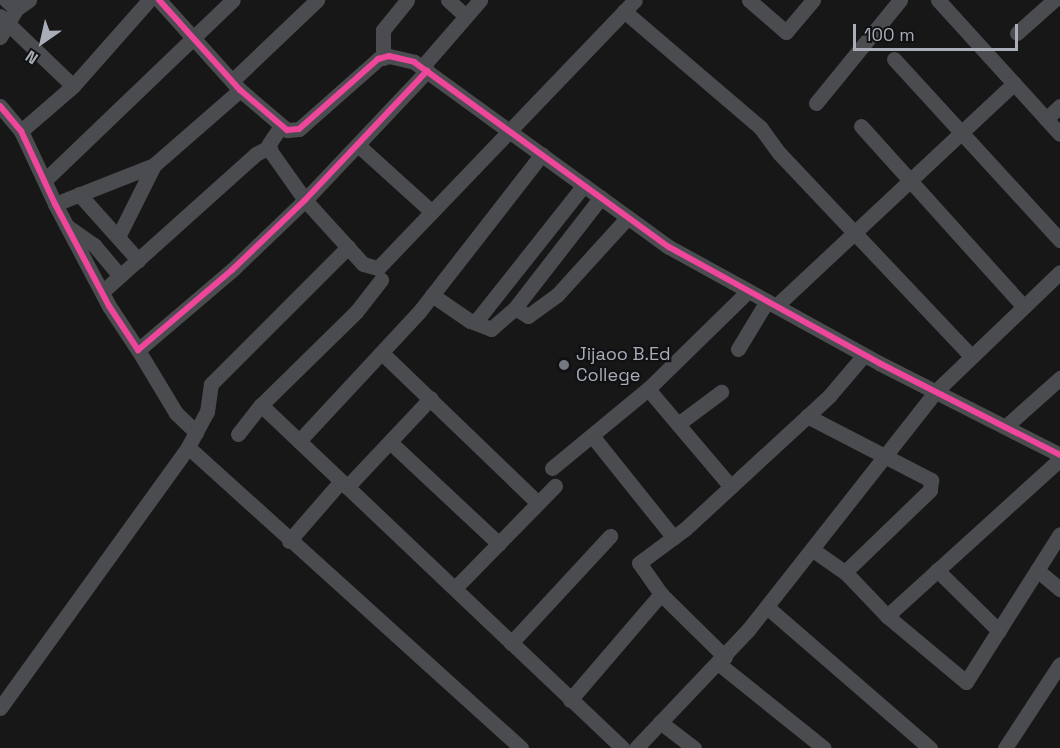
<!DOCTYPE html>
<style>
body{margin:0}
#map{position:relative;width:1060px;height:748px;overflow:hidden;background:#171717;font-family:"Space Grotesk",sans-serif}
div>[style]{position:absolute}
.minor>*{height:15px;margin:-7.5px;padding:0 7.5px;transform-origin:7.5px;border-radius:7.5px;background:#4b4c50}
.cycleway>*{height:6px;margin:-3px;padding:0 3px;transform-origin:3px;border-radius:3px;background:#ed469a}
.dots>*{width:16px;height:16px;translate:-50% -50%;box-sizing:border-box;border:3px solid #111113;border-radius:50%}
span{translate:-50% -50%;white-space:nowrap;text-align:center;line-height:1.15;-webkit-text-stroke:4.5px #111113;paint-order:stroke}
.poi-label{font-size:18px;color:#a8adb8}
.left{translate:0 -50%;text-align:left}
.north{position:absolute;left:12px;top:12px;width:60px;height:60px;-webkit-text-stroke:4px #111113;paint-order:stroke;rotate:214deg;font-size:16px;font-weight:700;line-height:24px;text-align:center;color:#a8adb8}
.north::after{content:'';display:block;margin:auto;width:21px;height:27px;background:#a8adb8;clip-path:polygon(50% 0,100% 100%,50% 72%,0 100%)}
.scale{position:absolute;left:853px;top:24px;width:165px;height:27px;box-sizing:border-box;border:3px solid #a8adb8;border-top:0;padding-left:8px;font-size:18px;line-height:21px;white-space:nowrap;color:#a8adb8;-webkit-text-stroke:4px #111113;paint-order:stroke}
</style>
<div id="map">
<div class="minor">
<div style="left:6px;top:0;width:13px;rotate:42deg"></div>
<div style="left:16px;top:9px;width:16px;rotate:-35deg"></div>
<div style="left:159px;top:0;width:121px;rotate:48deg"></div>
<div style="left:240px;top:90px;width:62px;rotate:40.4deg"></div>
<div style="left:287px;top:130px;width:12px;rotate:-5deg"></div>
<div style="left:299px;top:129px;width:106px;rotate:-41.5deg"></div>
<div style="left:378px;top:59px;width:11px;rotate:-15deg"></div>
<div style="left:389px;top:56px;width:26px;rotate:13deg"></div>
<div style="left:414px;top:62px;width:315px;rotate:36deg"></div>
<div style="left:669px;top:247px;width:240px;rotate:28.9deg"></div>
<div style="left:879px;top:363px;width:203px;rotate:26.9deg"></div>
<div style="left:448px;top:0;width:24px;rotate:42deg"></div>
<div style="left:749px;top:0;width:49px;rotate:40.9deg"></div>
<div style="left:786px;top:32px;width:42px;rotate:-49.8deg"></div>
<div style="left:938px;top:0;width:181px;rotate:47.7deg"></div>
<div style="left:624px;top:11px;width:179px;rotate:40.5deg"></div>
<div style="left:760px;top:127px;width:32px;rotate:54deg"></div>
<div style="left:779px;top:153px;width:279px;rotate:46.6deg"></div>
<div style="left:0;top:16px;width:101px;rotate:43.8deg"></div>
<div style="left:73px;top:86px;width:69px;rotate:139.1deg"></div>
<div style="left:1017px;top:33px;width:50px;rotate:-41.7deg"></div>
<div style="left:0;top:37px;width:32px;rotate:-60deg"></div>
<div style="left:383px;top:58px;width:28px;rotate:-90deg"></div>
<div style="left:383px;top:30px;width:38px;rotate:-51deg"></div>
<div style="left:894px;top:59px;width:246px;rotate:47.5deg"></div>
<div style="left:422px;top:67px;width:89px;rotate:-49.1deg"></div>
<div style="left:234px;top:79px;width:115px;rotate:-43.6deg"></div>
<div style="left:73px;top:86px;width:115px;rotate:-48.5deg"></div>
<div style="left:816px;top:103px;width:133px;rotate:-50.8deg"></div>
<div style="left:0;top:106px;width:33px;rotate:50deg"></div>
<div style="left:21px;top:131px;width:81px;rotate:65deg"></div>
<div style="left:55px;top:204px;width:115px;rotate:62.1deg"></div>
<div style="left:109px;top:306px;width:53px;rotate:56.6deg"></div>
<div style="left:138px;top:350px;width:123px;rotate:-40.4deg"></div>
<div style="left:232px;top:270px;width:101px;rotate:-43.8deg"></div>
<div style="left:305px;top:200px;width:178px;rotate:-46.6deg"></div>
<div style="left:1046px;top:119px;width:19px;rotate:-43deg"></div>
<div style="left:281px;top:126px;width:22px;rotate:124deg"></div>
<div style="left:269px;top:144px;width:8px;rotate:76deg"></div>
<div style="left:271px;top:152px;width:59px;rotate:54.7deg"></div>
<div style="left:305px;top:200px;width:86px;rotate:47.8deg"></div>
<div style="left:363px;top:264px;width:16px;rotate:15deg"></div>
<div style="left:378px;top:268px;width:371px;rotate:-46.2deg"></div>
<div style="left:861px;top:126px;width:242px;rotate:48deg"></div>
<div style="left:359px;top:146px;width:98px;rotate:42.1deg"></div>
<div style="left:45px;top:180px;width:260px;rotate:-43.8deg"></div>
<div style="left:79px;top:194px;width:89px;rotate:48.2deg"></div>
<div style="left:55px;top:204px;width:106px;rotate:-21.5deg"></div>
<div style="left:154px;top:165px;width:114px;rotate:-41.1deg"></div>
<div style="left:68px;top:227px;width:32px;rotate:35deg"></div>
<div style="left:94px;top:245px;width:40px;rotate:50deg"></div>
<div style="left:118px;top:237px;width:80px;rotate:-63.4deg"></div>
<div style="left:102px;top:292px;width:207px;rotate:-41.9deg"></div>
<div style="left:256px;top:154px;width:15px;rotate:-28deg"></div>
<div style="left:432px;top:295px;width:46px;rotate:34.4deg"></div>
<div style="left:470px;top:321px;width:7px;rotate:-8deg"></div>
<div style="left:477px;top:320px;width:172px;rotate:-51.6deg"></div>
<div style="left:776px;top:306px;width:326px;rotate:-43.1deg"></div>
<div style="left:515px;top:308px;width:15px;rotate:32deg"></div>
<div style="left:528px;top:316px;width:36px;rotate:-36deg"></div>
<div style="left:557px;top:295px;width:105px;rotate:-47.7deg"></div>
<div style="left:473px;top:322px;width:19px;rotate:21deg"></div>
<div style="left:491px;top:329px;width:32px;rotate:-41deg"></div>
<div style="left:515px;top:308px;width:140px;rotate:-52.2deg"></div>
<div style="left:738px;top:349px;width:56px;rotate:-58.9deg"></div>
<div style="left:138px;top:350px;width:74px;rotate:58.9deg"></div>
<div style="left:176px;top:413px;width:28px;rotate:44deg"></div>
<div style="left:382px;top:353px;width:216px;rotate:43.9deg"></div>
<div style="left:648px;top:389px;width:128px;rotate:49.7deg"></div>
<div style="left:261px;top:405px;width:498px;rotate:43.5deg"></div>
<div style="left:807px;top:416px;width:140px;rotate:27.3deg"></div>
<div style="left:931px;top:480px;width:10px;rotate:96deg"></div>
<div style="left:930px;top:490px;width:118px;rotate:136deg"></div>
<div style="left:678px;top:424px;width:54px;rotate:-36.7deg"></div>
<div style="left:1005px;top:427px;width:74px;rotate:-41.7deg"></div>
<div style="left:238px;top:434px;width:37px;rotate:-52deg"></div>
<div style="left:261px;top:405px;width:133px;rotate:-44.4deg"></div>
<div style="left:356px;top:312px;width:41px;rotate:-52deg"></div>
<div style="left:593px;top:437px;width:129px;rotate:51.3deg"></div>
<div style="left:299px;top:441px;width:176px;rotate:-47.1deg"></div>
<div style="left:419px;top:312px;width:200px;rotate:-52.1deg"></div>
<div style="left:390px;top:442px;width:149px;rotate:43.1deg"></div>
<div style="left:188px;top:447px;width:449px;rotate:42.1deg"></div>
<div style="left:552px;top:468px;width:124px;rotate:-39.5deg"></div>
<div style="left:648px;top:389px;width:140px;rotate:-44.4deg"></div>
<div style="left:347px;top:487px;width:122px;rotate:-46.7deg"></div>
<div style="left:289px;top:541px;width:79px;rotate:-49.1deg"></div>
<div style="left:813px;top:550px;width:39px;rotate:35deg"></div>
<div style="left:845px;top:572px;width:61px;rotate:46.3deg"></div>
<div style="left:887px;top:616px;width:103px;rotate:39.9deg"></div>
<div style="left:966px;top:682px;width:175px;rotate:-57.6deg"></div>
<div style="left:937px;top:570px;width:87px;rotate:44.5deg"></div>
<div style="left:1037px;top:570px;width:30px;rotate:40deg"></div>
<div style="left:455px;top:588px;width:143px;rotate:-45.6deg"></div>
<div style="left:767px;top:607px;width:216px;rotate:40.9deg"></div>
<div style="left:887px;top:616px;width:234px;rotate:-42.2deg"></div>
<div style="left:511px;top:643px;width:146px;rotate:-47.2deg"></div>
<div style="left:725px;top:657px;width:90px;rotate:-135.5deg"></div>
<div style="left:661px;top:594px;width:38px;rotate:-125deg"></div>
<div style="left:639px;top:563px;width:57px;rotate:-36.5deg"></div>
<div style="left:685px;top:529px;width:197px;rotate:-42.7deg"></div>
<div style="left:830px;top:395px;width:52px;rotate:-49.6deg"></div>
<div style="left:719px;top:664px;width:134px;rotate:38.7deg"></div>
<div style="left:570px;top:700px;width:140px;rotate:-49.4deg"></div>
<div style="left:0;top:708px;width:322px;rotate:-54.2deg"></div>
<div style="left:188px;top:447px;width:40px;rotate:-62deg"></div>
<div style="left:207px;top:412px;width:28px;rotate:-82deg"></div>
<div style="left:211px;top:384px;width:194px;rotate:-45deg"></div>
<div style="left:660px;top:722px;width:43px;rotate:37.4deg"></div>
<div style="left:636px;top:748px;width:163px;rotate:-46.5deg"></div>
<div style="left:748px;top:630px;width:303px;rotate:-51.8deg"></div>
<div style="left:935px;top:392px;width:173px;rotate:-43.8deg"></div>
<div style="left:1005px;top:748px;width:100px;rotate:-56.8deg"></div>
</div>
<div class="cycleway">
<div style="left:159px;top:0;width:121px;rotate:48deg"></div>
<div style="left:240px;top:90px;width:62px;rotate:40.4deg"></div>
<div style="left:287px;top:130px;width:12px;rotate:-5deg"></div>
<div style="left:299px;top:129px;width:106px;rotate:-41.5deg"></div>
<div style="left:378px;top:59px;width:11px;rotate:-15deg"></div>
<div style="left:389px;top:56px;width:26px;rotate:13deg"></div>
<div style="left:414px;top:62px;width:315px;rotate:36deg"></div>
<div style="left:669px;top:247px;width:240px;rotate:28.9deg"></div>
<div style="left:879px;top:363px;width:203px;rotate:26.9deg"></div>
<div style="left:0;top:106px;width:33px;rotate:50deg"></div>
<div style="left:21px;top:131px;width:81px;rotate:65deg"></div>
<div style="left:55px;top:204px;width:115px;rotate:62.1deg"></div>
<div style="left:109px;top:306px;width:53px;rotate:56.6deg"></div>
<div style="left:138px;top:350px;width:123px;rotate:-40.4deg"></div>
<div style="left:232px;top:270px;width:101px;rotate:-43.8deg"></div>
<div style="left:305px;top:200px;width:178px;rotate:-46.6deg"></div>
</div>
<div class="dots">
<div style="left:564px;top:365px;background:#757880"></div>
</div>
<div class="poi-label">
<span class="left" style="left:576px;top:365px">Jijaoo B.Ed<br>College</span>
</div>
<div class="north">N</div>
<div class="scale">100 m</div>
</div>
